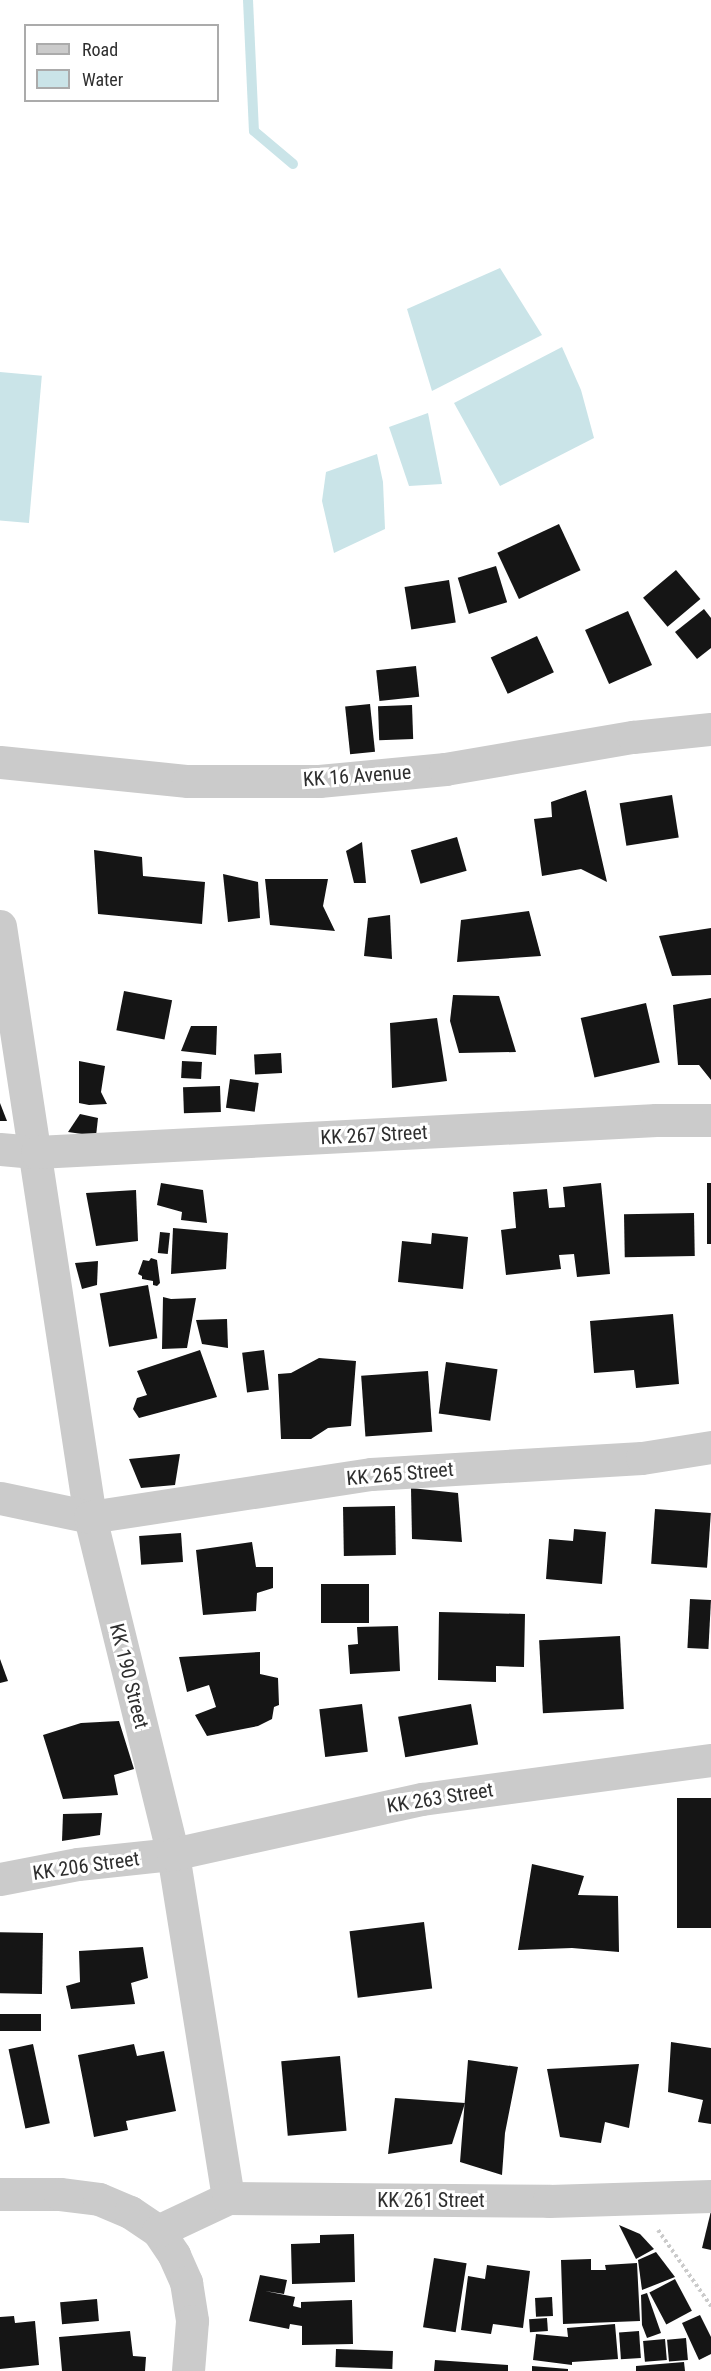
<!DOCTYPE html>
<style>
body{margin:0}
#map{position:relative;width:711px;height:2371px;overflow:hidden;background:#fff;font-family:"Roboto Condensed",sans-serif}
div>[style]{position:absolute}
.water>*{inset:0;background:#cae4e8;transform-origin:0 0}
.stream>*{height:10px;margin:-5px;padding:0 5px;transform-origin:5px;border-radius:5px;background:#cae4e8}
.building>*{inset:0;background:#151515;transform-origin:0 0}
.path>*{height:4px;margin-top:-2px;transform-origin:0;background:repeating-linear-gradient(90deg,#cbcbcb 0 3px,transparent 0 6px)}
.minor>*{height:33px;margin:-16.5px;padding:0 16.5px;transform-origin:16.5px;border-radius:16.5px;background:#cbcbcb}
span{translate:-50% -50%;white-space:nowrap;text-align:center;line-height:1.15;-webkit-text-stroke:6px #fff;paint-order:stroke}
.street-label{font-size:20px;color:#2e2e2e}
.legend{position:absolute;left:24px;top:24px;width:195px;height:78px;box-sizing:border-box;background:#fff;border:2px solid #ababab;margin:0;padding:8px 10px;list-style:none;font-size:18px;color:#2e2e2e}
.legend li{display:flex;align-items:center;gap:12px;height:30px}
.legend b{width:30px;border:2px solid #ababab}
</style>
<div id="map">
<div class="water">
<div style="clip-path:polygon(500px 268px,542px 335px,432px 391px,407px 309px)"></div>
<div style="clip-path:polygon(562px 347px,581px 390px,594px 438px,500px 486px,454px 403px)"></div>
<div style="left:0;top:372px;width:42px;height:148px;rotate:5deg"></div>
<div style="clip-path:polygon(428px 413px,442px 484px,409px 486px,389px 427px)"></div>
<div style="clip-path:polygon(377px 454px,383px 482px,385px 529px,334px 553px,322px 501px,326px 472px)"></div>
</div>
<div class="stream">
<div style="left:248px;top:0;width:131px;rotate:87.4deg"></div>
<div style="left:254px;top:131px;width:51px;rotate:40.2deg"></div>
</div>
<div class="building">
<div style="left:559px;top:524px;width:51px;height:68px;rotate:65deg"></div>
<div style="left:496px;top:566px;width:38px;height:40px;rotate:73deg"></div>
<div style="left:676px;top:570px;width:38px;height:43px;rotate:50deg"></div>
<div style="left:449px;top:580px;width:43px;height:45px;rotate:81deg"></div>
<div style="clip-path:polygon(704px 609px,711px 618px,711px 648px,697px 659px,675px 632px)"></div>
<div style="left:628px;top:611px;width:59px;height:47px;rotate:66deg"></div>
<div style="left:537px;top:636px;width:40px;height:51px;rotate:65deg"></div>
<div style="left:416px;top:666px;width:31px;height:40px;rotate:84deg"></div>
<div style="left:370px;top:704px;width:48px;height:25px;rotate:84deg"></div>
<div style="left:412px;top:705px;width:34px;height:34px;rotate:88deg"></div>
<div style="clip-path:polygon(586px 790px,607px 882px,581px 869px,542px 876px,534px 819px,552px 817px,551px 802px)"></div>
<div style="left:672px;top:795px;width:43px;height:53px;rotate:81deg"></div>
<div style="left:457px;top:837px;width:35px;height:48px;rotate:74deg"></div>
<div style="clip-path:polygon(362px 842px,366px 883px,354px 883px,346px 851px)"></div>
<div style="clip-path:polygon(94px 850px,142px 857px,143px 876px,205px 882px,202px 924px,98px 914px)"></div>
<div style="clip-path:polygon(223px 874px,258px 882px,260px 918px,228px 922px)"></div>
<div style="clip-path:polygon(265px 879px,328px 879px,323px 906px,335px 931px,270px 925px)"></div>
<div style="clip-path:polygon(529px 911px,541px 956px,457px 962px,461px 920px)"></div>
<div style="clip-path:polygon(390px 915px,392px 959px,364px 956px,368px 918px)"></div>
<div style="clip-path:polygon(711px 928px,711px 975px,672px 976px,659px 936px)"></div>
<div style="left:124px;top:991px;width:49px;height:40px;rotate:11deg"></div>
<div style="clip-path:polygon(453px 995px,499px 996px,516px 1052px,459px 1053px,450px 1021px)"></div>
<div style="clip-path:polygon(711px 998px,711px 1080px,699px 1065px,678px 1065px,673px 1005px)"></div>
<div style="left:646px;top:1003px;width:61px;height:67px;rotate:77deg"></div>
<div style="clip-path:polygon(437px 1018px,447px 1081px,392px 1088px,390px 1023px)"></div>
<div style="clip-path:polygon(191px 1026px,217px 1026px,216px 1055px,181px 1051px)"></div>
<div style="left:281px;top:1053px;width:20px;height:27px;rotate:87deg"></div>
<div style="clip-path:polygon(79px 1061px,105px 1066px,101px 1092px,107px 1104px,89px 1105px,79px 1103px)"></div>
<div style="left:182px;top:1061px;width:20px;height:17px;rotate:3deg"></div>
<div style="left:230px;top:1079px;width:29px;height:29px;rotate:8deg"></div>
<div style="left:220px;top:1086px;width:26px;height:37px;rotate:88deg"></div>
<div style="clip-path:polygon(0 1103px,7px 1121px,0 1121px)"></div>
<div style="clip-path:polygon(80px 1114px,98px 1118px,96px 1136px,68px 1132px)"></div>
<div style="clip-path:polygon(161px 1183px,203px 1190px,207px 1223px,181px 1220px,182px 1212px,157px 1205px)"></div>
<div style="clip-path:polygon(601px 1183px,610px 1274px,577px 1277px,574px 1254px,559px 1255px,561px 1269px,506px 1275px,501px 1230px,516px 1228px,513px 1192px,547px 1189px,549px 1208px,565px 1207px,563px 1187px)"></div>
<div style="left:707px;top:1183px;width:4px;height:61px"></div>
<div style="clip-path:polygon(136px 1190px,138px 1241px,96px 1246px,86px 1193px)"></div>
<div style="left:694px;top:1213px;width:43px;height:70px;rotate:89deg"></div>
<div style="clip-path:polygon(173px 1228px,228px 1233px,226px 1269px,171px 1274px)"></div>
<div style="left:160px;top:1232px;width:10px;height:21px;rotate:6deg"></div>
<div style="clip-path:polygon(432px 1233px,468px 1237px,463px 1289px,398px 1282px,402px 1241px,431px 1244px)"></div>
<div style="clip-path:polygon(151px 1258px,157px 1260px,160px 1283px,157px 1286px,153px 1285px,153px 1281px,142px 1279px,142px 1276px,138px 1274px,143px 1260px,149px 1261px)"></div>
<div style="clip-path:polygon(98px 1261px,97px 1285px,82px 1289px,75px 1263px)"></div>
<div style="left:148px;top:1285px;width:54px;height:49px;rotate:80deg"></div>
<div style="clip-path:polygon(163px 1297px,171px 1299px,196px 1298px,187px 1348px,162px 1349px)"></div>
<div style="clip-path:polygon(673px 1314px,679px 1384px,636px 1388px,634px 1370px,594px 1373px,590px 1321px)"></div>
<div style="clip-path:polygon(227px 1319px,228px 1348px,202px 1344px,196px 1320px)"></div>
<div style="clip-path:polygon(200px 1350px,217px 1397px,139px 1418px,133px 1409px,137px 1398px,147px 1395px,137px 1371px)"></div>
<div style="left:264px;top:1350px;width:40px;height:22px;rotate:83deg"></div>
<div style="clip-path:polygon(319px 1358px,356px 1361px,351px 1426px,328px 1428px,311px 1439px,281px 1439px,278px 1374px,291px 1373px)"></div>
<div style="left:446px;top:1362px;width:52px;height:52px;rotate:8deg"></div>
<div style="left:428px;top:1371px;width:61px;height:67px;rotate:86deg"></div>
<div style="clip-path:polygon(180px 1454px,175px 1485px,141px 1488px,129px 1459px)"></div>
<div style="clip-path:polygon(411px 1488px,458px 1493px,462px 1542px,412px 1539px)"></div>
<div style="left:395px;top:1506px;width:49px;height:52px;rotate:89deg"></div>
<div style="left:655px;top:1509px;width:56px;height:55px;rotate:4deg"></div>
<div style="clip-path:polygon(574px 1529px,606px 1532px,602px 1584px,546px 1579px,549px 1539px,573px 1541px)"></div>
<div style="left:181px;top:1533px;width:29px;height:42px;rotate:86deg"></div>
<div style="clip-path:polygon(252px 1542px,256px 1567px,273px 1567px,273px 1588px,257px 1593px,256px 1611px,203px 1615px,196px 1550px)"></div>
<div style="left:321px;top:1584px;width:48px;height:39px"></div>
<div style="left:690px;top:1599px;width:21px;height:49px;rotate:3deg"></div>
<div style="clip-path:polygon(439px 1612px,525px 1614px,524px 1667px,496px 1666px,496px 1682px,438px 1680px)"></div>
<div style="clip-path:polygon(398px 1626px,400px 1671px,350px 1674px,348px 1645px,358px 1644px,357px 1627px)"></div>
<div style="left:620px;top:1636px;width:73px;height:81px;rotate:87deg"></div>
<div style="clip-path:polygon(260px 1652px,260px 1674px,278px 1678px,279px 1705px,274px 1707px,272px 1719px,258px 1726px,207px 1736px,195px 1715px,216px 1707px,209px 1685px,187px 1692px,179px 1657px)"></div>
<div style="clip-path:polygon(0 1659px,8px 1681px,0 1683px)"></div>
<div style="left:362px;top:1704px;width:48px;height:43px;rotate:83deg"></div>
<div style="left:471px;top:1704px;width:41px;height:74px;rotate:80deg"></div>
<div style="clip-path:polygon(119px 1721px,134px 1769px,114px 1775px,118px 1795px,63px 1799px,43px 1735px,81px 1723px)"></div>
<div style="left:677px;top:1798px;width:34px;height:130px"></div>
<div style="clip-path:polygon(102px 1813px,100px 1835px,62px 1841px,63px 1814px)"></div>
<div style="clip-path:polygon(532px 1864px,584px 1876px,578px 1895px,618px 1896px,619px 1952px,572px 1948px,518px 1950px)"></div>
<div style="left:424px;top:1922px;width:67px;height:75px;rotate:83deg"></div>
<div style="left:43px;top:1933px;width:61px;height:43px;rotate:91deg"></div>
<div style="clip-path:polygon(143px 1947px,148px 1978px,131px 1983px,135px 2004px,71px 2009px,66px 1986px,80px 1982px,79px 1951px)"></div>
<div style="left:41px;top:2014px;width:17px;height:41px;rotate:90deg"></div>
<div style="clip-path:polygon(671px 2042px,711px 2048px,711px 2124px,698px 2122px,703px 2100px,668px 2092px)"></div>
<div style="left:33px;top:2044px;width:81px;height:25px;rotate:78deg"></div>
<div style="clip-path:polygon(134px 2044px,137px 2056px,164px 2051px,176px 2111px,126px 2121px,128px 2130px,94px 2137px,78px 2055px)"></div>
<div style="left:340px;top:2056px;width:75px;height:59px;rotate:85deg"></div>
<div style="clip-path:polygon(468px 2060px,518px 2067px,505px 2133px,502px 2175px,460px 2162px)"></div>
<div style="clip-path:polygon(639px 2064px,629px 2128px,605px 2122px,601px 2143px,560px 2137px,547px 2069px)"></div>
<div style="clip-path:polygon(395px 2098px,465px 2103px,452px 2144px,388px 2154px)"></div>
<div style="clip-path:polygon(711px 2211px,711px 2250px,702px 2248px)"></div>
<div style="clip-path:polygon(619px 2225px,640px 2234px,654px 2249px,636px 2259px)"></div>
<div style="clip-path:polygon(354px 2234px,355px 2282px,292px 2284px,291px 2244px,320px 2243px,320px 2235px)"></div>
<div style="clip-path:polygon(656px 2252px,675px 2277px,642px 2290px,638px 2260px)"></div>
<div style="left:434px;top:2258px;width:33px;height:70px;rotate:9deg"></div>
<div style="clip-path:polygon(591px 2259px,591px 2270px,606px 2270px,605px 2265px,637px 2263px,640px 2321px,563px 2324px,561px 2260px)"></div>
<div style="clip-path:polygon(487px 2265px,530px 2271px,523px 2328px,493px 2324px,491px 2334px,461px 2330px,468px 2276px,485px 2279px)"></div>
<div style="clip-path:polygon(260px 2275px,287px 2280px,284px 2294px,265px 2291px,295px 2297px,293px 2306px,301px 2308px,301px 2302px,352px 2300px,353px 2344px,302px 2345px,302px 2326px,290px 2324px,289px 2329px,249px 2321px)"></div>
<div style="left:675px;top:2279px;width:36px;height:29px;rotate:62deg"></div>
<div style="clip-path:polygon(647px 2293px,661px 2333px,647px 2338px,642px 2325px,641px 2295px)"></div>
<div style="left:552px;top:2297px;width:19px;height:17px;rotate:87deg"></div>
<div style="left:97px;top:2299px;width:22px;height:37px;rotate:85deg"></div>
<div style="clip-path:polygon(700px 2315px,711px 2337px,711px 2354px,699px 2360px,682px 2323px)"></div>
<div style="clip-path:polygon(14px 2316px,15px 2323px,35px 2321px,39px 2365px,0 2369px,0 2317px)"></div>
<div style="left:547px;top:2318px;width:13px;height:18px;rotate:86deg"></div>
<div style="clip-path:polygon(615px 2324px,618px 2359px,572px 2362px,572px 2365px,533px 2360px,536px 2334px,568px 2337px,567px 2328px)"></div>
<div style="clip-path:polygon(130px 2331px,133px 2356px,146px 2357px,145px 2371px,62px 2371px,59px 2337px)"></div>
<div style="left:639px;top:2331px;width:27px;height:20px;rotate:86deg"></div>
<div style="left:686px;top:2338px;width:22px;height:19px;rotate:85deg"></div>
<div style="left:665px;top:2339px;width:21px;height:22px;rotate:85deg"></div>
<div style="left:336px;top:2349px;width:57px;height:18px;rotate:2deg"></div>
<div style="clip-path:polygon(435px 2360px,508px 2365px,508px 2371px,434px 2371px)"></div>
<div style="clip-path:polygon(684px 2362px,685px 2371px,636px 2371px,636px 2366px)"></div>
<div style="clip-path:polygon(532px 2366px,568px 2369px,568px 2371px,532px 2371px)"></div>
</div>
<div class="path">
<div style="left:658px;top:2230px;width:93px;rotate:55.1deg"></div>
</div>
<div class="minor">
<div style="left:0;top:762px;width:189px;rotate:5.8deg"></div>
<div style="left:188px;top:781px;width:131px"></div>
<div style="left:319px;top:781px;width:127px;rotate:-5.4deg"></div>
<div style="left:445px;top:769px;width:191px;rotate:-9.7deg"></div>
<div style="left:633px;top:737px;width:78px;rotate:-5.9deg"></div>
<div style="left:0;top:926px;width:598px;rotate:81.34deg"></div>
<div style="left:90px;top:1517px;width:347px;rotate:76.2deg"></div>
<div style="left:173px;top:1854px;width:348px;rotate:80.9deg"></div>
<div style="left:0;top:1149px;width:37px;rotate:5deg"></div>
<div style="left:37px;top:1152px;width:620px;rotate:-2.96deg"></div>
<div style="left:656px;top:1120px;width:55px"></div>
<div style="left:0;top:1498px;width:92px;rotate:11.9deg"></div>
<div style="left:90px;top:1517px;width:284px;rotate:-8.7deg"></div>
<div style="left:371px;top:1474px;width:271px;rotate:-3.4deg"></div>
<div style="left:642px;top:1458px;width:70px;rotate:-9.1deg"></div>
<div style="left:0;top:1879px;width:79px;rotate:-10.9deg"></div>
<div style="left:78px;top:1864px;width:96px;rotate:-6deg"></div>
<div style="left:173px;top:1854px;width:255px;rotate:-12.5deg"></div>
<div style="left:422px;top:1799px;width:292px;rotate:-7.7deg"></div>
<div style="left:0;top:2194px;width:60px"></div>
<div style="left:60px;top:2194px;width:39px;rotate:7deg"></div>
<div style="left:99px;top:2199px;width:34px;rotate:23deg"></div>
<div style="left:130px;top:2212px;width:34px;rotate:34deg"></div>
<div style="left:158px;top:2231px;width:29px;rotate:56deg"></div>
<div style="left:174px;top:2255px;width:30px;rotate:66deg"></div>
<div style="left:186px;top:2282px;width:39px;rotate:81deg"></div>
<div style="left:192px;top:2321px;width:50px;rotate:94.6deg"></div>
<div style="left:158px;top:2231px;width:77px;rotate:-25.2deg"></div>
<div style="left:228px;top:2198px;width:321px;rotate:0.5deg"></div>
<div style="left:549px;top:2201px;width:162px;rotate:-1.8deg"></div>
</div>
<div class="street-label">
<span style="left:357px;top:776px;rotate:-4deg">KK 16 Avenue</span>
<span style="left:374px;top:1135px;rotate:-3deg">KK 267 Street</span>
<span style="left:400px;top:1474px;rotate:-5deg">KK 265 Street</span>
<span style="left:129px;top:1676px;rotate:76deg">KK 190 Street</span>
<span style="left:440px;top:1798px;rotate:-9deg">KK 263 Street</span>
<span style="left:86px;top:1866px;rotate:-8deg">KK 206 Street</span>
<span style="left:431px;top:2200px">KK 261 Street</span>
</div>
<ul class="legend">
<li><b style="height:8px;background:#cbcbcb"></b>Road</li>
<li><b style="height:16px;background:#cae4e8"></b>Water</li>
</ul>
</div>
